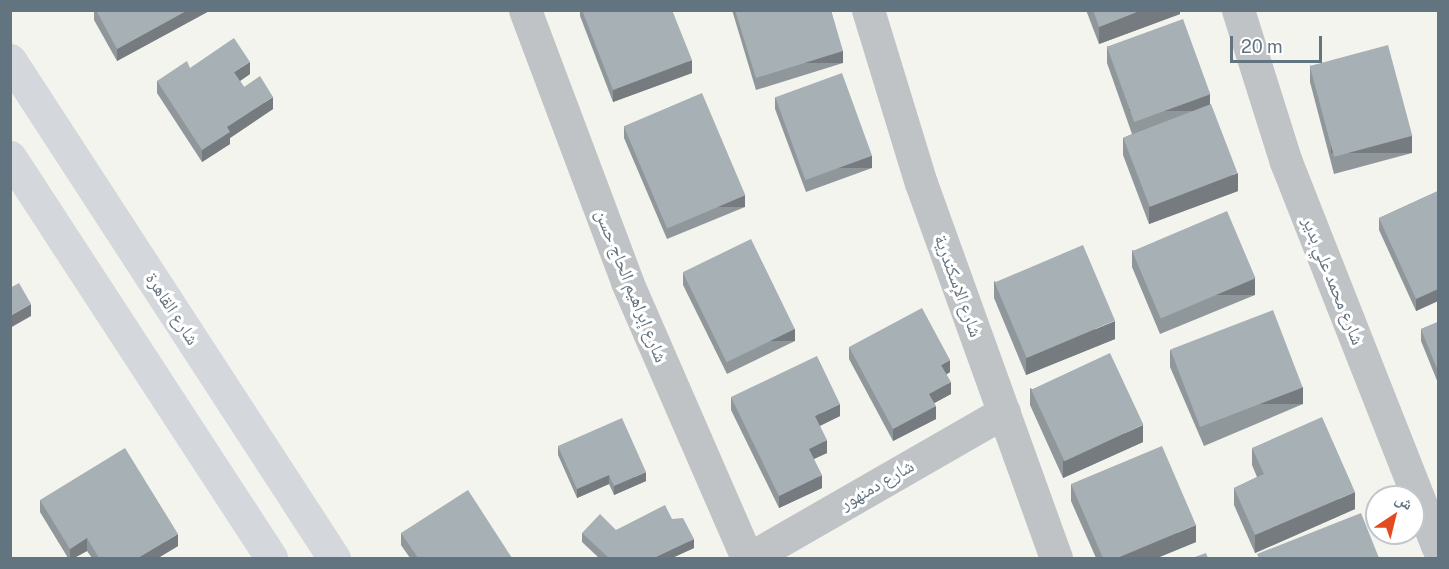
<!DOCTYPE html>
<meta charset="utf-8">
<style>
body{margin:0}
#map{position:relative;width:1449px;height:569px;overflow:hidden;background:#f4f4ef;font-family:"Public Sans","Noto Naskh Arabic",sans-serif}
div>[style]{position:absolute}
.minor>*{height:33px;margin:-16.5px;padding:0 16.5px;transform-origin:16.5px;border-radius:16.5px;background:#bfc3c6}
.tertiary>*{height:33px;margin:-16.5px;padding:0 16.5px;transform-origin:16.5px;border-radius:16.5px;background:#bfc3c6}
.secondary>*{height:33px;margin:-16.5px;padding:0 16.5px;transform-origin:16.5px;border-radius:16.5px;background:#d4d8dc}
.wall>*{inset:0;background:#90979b}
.shaded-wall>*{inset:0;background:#757b7e;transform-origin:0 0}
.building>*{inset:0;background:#a7b0b4;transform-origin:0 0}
span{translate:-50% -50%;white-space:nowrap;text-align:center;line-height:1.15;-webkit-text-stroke:6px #fff;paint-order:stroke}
.street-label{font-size:18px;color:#637481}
.frame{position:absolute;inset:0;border:12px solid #637481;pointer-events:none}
.north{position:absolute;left:1365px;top:485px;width:60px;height:60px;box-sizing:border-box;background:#fff;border:2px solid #c1c7cd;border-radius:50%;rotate:35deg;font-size:16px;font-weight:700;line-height:24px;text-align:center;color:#637481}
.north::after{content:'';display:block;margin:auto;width:21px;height:27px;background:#e24a22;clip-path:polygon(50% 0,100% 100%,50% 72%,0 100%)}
.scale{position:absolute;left:1230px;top:36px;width:92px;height:27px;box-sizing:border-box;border:3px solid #637481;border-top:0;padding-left:8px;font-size:18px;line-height:21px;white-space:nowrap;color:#637481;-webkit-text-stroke:4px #fff;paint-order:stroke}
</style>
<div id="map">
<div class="minor">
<div style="left:525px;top:10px;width:290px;rotate:69.4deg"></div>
<div style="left:627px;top:282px;width:301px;rotate:66.5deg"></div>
<div style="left:868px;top:10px;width:181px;rotate:73deg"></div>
<div style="left:921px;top:183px;width:399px;rotate:70.2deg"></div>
<div style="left:750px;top:558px;width:293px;rotate:-29.9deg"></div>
</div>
<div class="tertiary">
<div style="left:1238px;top:10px;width:159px;rotate:72.5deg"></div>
<div style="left:1286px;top:162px;width:414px;rotate:68.5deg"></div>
</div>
<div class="secondary">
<div style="left:10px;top:60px;width:594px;rotate:56.95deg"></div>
<div style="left:10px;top:157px;width:478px;rotate:56.9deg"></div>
</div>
<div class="wall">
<div style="clip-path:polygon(94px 10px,211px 10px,117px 61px,94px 20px)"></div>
<div style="clip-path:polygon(580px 10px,672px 10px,692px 73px,613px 102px,580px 16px)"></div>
<div style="clip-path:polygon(732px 10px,831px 10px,843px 63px,756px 90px)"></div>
<div style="clip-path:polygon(1086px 10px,1180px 10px,1180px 14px,1099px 44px)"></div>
<div style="clip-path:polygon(1107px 46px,1210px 105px,1238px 191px,1149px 224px,1123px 155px,1123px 138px,1132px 134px,1107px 63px)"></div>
<div style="clip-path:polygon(1310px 65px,1412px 153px,1334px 174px,1310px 82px)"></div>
<div style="clip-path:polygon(190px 68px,250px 74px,240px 81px,244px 87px,273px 109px,230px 138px,230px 144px,202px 162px,157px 93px,157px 81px)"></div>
<div style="clip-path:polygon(775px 97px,872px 168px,806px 192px,775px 109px)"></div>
<div style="clip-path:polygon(624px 126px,745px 207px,667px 239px,624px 138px)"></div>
<div style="clip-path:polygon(1438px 191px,1438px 301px,1416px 311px,1379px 230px,1379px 218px)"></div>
<div style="clip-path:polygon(1132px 250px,1255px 295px,1160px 334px,1132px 267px)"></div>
<div style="clip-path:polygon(683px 273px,795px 341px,727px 374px,683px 285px)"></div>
<div style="clip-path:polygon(994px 281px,1115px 339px,1026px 375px,994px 298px)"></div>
<div style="clip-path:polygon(1438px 322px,1438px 383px,1421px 341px,1421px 329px)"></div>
<div style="clip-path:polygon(849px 347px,950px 372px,946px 375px,951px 394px,934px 403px,936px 419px,893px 441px,849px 359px)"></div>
<div style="clip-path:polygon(1170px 350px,1303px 404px,1204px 446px,1170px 367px)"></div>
<div style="clip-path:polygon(1030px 388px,1143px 442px,1063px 478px,1030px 405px)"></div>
<div style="clip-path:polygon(731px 397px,840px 416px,820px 426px,827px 453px,814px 459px,822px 488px,779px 508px,731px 410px)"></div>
<div style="clip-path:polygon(558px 446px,646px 481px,614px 495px,609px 484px,577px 498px,558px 455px)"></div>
<div style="clip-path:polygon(1252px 448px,1355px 509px,1255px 553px,1234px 505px,1234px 488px,1257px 477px,1252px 465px)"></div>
<div style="clip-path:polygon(1071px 484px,1196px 542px,1157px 558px,1096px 558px,1071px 501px)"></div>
<div style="clip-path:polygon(40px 500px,178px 546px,158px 558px,92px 558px,87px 551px,74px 558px,68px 558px,40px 512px)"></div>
<div style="clip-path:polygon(672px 519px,694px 548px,672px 558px,599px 558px,582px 542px,582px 533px,616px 530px)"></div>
<div style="clip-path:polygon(401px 533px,512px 558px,410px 558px,401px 545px)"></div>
</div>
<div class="shaded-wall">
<div style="clip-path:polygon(188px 10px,211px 10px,117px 61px,117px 49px)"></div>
<div style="clip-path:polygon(1142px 10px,1180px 10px,1180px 14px,1099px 44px,1099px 27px)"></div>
<div style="left:843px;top:51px;width:12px;height:91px;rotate:90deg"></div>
<div style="clip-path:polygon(692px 60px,692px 73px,613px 102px,613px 90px)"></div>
<div style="clip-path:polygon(250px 62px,250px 74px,234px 85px,234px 72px)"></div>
<div style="left:1210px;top:94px;width:17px;height:81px;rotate:90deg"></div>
<div style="clip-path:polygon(273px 97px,273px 109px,230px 138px,230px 144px,202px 162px,202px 150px,227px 127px)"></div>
<div style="left:1412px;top:136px;width:17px;height:81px;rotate:90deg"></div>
<div style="left:872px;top:156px;width:12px;height:70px;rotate:90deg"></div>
<div style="clip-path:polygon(1238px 173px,1238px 191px,1149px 224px,1149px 207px)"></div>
<div style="left:745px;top:195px;width:12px;height:84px;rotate:90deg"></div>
<div style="left:1255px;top:278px;width:17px;height:103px;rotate:90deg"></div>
<div style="clip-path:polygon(1438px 289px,1438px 301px,1416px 311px,1416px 299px)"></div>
<div style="clip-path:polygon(31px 304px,31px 316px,10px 328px,10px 316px)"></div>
<div style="clip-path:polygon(1115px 321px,1115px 339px,1026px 375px,1026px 358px)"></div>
<div style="left:795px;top:329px;width:12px;height:76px;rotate:90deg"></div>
<div style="clip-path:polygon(950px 360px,950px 372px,941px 377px,941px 365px)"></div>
<div style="clip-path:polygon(951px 382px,951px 394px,929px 406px,929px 394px)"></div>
<div style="left:1303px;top:387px;width:17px;height:108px;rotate:90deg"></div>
<div style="clip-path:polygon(840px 404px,840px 416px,815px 428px,815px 416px)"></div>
<div style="clip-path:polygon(936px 406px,936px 419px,893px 441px,893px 429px)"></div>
<div style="clip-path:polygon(1143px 425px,1143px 442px,1063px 478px,1063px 461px)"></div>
<div style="clip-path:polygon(827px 440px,827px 453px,809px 461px,809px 449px)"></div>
<div style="clip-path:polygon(646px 472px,646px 481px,614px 495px,614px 486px)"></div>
<div style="clip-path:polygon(609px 475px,609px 484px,577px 498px,577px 489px)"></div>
<div style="clip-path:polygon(822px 475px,822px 488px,779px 508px,779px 496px)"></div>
<div style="clip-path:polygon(1355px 492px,1355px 509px,1255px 553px,1255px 535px)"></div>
<div style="clip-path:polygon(1196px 525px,1196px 542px,1157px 558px,1117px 558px)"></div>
<div style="clip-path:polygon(178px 534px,178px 546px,158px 558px,138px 558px)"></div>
<div style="clip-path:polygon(87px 538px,87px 551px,74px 558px,70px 558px,70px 549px)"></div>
<div style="clip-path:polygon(694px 539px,694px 548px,672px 558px,654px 558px)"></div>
</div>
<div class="building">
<div style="clip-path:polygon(96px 10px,188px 10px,117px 49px)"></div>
<div style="clip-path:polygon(582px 10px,672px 10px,692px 60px,613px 90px)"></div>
<div style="clip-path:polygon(735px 10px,831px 10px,843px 51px,756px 78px)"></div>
<div style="clip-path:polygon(1093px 10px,1142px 10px,1099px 27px)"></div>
<div style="left:1183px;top:19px;width:80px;height:81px;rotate:70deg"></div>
<div style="clip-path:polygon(234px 38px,250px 62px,234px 72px,244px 87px,260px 76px,273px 97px,227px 127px,230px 132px,202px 150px,157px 81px,187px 61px,190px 68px)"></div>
<div style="left:1388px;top:45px;width:94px;height:81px;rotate:75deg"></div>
<div style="left:842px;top:73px;width:88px;height:71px;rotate:70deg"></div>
<div style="left:702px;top:93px;width:111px;height:85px;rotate:67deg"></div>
<div style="left:1211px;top:104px;width:74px;height:94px;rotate:69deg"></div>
<div style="clip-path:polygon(1438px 191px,1438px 289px,1416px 299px,1379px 218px)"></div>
<div style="left:1227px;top:211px;width:73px;height:103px;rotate:67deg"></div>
<div style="left:751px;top:239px;width:100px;height:76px;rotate:64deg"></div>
<div style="left:1083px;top:245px;width:82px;height:96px;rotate:67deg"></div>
<div style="clip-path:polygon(19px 283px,31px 304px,10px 316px,10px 288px)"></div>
<div style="clip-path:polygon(922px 308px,950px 360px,941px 365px,951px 382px,929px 394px,936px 406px,893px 429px,849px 347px)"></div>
<div style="left:1273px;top:310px;width:83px;height:110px;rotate:69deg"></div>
<div style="clip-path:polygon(1438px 322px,1438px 371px,1421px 329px)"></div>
<div style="left:1110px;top:353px;width:79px;height:87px;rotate:65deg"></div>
<div style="clip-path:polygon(817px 356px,840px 404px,815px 416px,827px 440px,809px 449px,822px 475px,779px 496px,731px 397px)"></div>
<div style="clip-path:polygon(1322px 417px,1355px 492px,1255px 535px,1234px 488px,1264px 474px,1252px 448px)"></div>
<div style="clip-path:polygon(622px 418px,646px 472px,614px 486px,609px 475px,577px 489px,558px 446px)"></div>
<div style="clip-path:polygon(1162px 446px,1196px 525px,1117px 558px,1103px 558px,1071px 484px)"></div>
<div style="clip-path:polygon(125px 448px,178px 534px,138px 558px,99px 558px,87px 538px,70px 549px,40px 500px)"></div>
<div style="clip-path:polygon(468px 490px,512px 558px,418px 558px,401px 533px)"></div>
<div style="clip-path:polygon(665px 505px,672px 519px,683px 518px,694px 539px,654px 558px,609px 558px,582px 533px,600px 514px,616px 530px)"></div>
<div style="clip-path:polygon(1361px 513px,1379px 558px,1259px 558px,1257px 554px)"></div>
<div style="clip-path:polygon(1206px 553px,1208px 558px,1192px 558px)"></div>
</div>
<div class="street-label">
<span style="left:1333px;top:281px;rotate:68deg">شارع محمد علي بدير</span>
<span style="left:631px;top:286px;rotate:68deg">شارع إبراهيم الحاج حسن</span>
<span style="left:958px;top:286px;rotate:70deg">شارع الإسكندرية</span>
<span style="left:172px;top:309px;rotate:57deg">شارع القاهرة</span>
<span style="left:877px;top:485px;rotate:-30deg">شارع دمنهور</span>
</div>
<div class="frame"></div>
<div class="north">ش</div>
<div class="scale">20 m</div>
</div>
